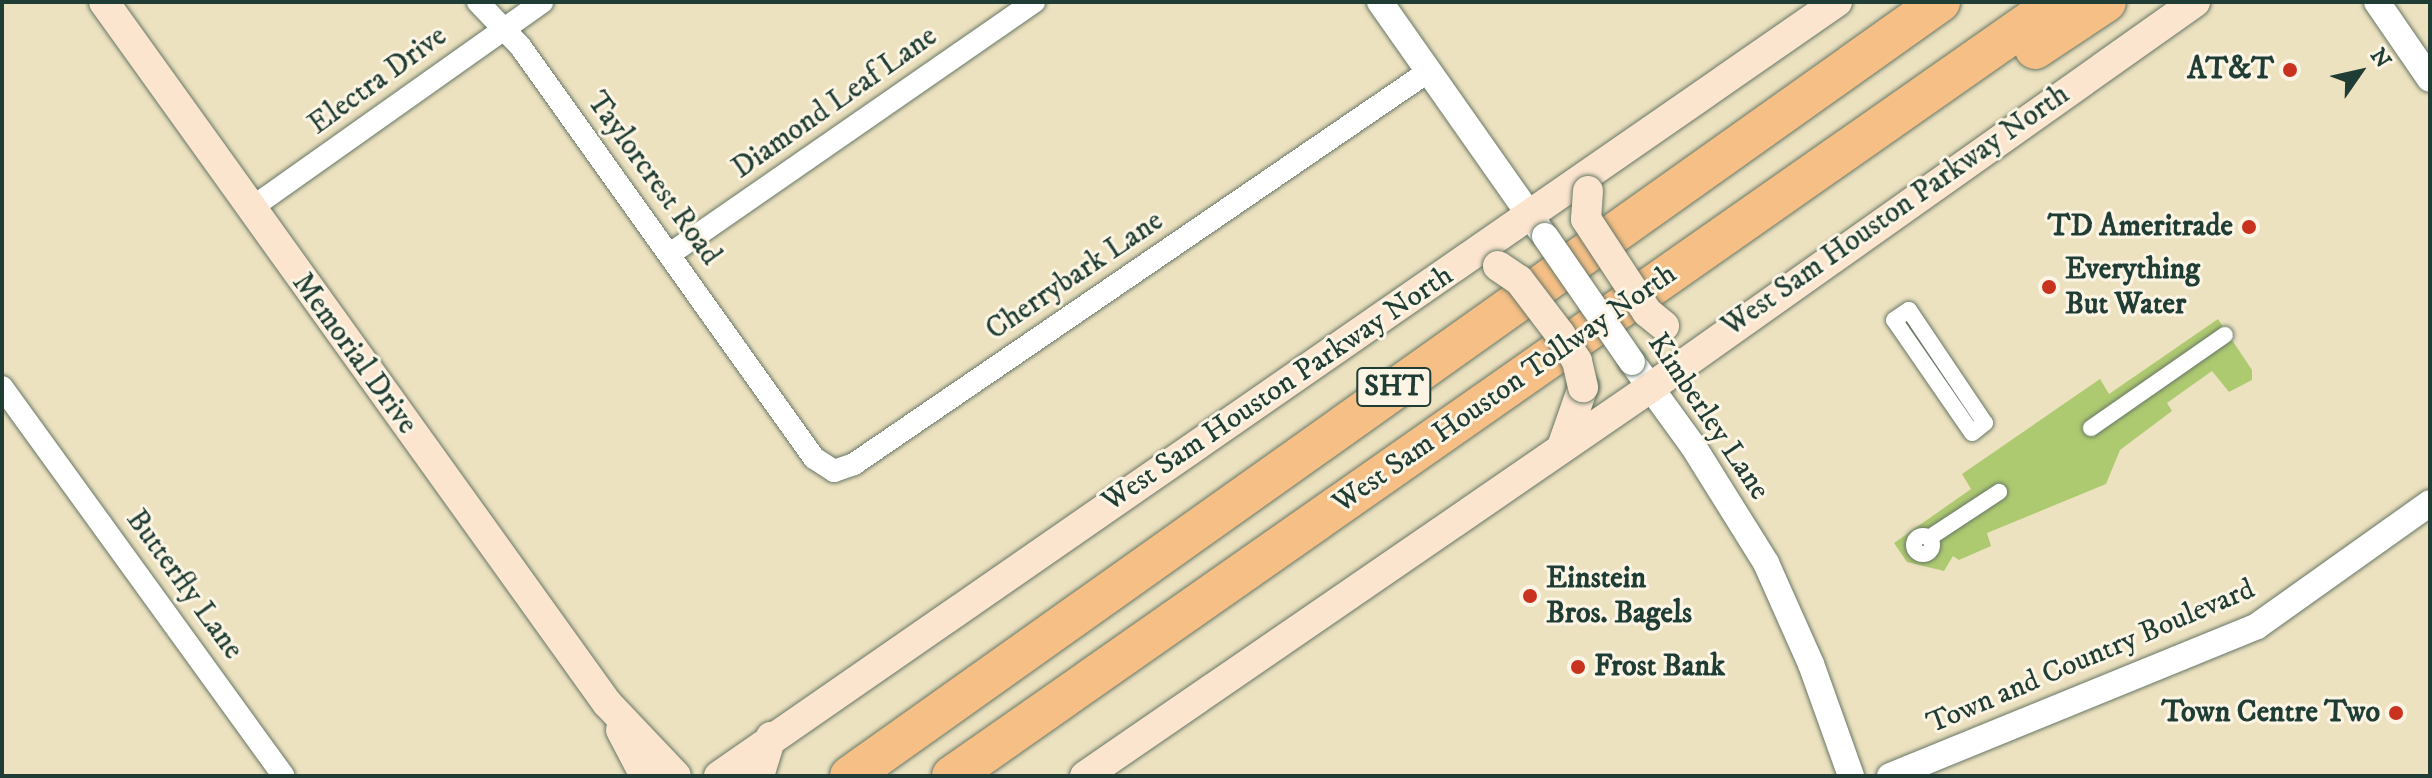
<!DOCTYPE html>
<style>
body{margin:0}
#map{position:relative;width:2432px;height:778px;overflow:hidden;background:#ede2c0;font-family:"IM FELL DW Pica",serif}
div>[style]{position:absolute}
.green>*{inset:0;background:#aeca70}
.roads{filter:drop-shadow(0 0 2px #677765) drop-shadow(0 0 2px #677765)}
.pedestrian>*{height:16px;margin:-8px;padding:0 8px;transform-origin:8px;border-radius:8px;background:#fff}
.pedestrian>.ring{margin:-8px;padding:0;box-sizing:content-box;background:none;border:16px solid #fff;border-radius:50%}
.minor>*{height:22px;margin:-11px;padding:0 11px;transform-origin:11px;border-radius:11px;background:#fff}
.tertiary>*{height:26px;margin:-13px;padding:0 13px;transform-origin:13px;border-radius:13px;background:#fff}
.secondary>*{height:30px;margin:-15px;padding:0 15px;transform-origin:15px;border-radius:15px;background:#fbe5cf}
.motorway>*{height:40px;margin:-20px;padding:0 20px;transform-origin:20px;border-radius:20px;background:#f5bf86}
.bridges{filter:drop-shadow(0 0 2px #677765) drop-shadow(0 0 2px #677765)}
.tertiary-bridge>*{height:26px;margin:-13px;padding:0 13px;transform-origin:13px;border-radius:13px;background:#fff}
.secondary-bridge>*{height:30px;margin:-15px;padding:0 15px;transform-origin:15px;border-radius:15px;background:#fbe5cf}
.dots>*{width:22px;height:22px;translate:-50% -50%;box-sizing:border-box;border:4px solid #fcf5e5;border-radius:50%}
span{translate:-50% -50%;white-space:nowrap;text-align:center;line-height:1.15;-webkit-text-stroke:6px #fcf5e5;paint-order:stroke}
.shield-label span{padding:2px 6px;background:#fcf5e5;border:2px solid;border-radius:6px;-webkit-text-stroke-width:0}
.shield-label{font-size:28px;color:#1f3d34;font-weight:700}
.poi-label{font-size:30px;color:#1f3d34;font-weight:700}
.right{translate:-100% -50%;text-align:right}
.left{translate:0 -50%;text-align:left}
.street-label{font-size:30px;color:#1f3d34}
.frame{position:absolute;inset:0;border:4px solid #1f3d34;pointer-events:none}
.north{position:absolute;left:2320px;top:32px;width:80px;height:80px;-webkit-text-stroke:6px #fcf5e5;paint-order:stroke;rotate:56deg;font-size:22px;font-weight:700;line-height:32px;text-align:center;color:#1f3d34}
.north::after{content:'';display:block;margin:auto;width:28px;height:36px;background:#1f3d34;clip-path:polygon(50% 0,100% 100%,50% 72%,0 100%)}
</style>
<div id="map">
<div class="green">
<div style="clip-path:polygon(2218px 319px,2252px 370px,2252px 380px,2229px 392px,2212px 371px,2167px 403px,2172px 411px,2120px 450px,2106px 484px,1987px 533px,1991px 546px,1959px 560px,1953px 556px,1944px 571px,1907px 562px,1894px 543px,1971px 489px,1962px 474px,2100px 379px,2109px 394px)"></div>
</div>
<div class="roads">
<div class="pedestrian">
<div style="left:1909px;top:310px;width:136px;rotate:56.1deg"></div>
<div style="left:1985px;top:423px;width:16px;rotate:142deg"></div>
<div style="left:1972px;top:433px;width:137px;rotate:-124.6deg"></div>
<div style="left:1894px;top:320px;width:18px;rotate:-34deg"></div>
<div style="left:2091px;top:428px;width:163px;rotate:-34.8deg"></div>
<div class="ring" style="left:1914px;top:536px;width:2px;height:2px"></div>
<div style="left:1929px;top:538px;width:84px;rotate:-33.3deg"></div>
</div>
<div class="minor">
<div style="left:478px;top:2px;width:61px;rotate:46.3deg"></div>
<div style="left:520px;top:46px;width:506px;rotate:54.49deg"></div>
<div style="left:814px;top:458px;width:24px;rotate:33deg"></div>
<div style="left:834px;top:471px;width:21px;rotate:-19deg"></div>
<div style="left:854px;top:464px;width:696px;rotate:-34.35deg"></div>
<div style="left:250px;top:209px;width:358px;rotate:-35.3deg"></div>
<div style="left:670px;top:254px;width:443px;rotate:-34.7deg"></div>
<div style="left:2px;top:387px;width:480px;rotate:54.1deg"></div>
</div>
<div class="tertiary">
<div style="left:1380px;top:2px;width:280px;rotate:54.9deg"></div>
<div style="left:2377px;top:2px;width:93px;rotate:55.5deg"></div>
<div style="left:1632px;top:362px;width:104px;rotate:54deg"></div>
<div style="left:1693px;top:446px;width:138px;rotate:58deg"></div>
<div style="left:1766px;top:563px;width:111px;rotate:66deg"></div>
<div style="left:1811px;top:664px;width:119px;rotate:70.3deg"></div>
<div style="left:1890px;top:776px;width:396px;rotate:-22.2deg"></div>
<div style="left:2257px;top:626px;width:212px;rotate:-35.4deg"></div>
</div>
<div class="secondary">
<div style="left:104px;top:2px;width:863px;rotate:54.34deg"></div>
<div style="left:607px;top:703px;width:100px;rotate:46.6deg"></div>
<div style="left:1562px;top:447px;width:64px;rotate:-70.7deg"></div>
<div style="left:621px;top:730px;width:52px;rotate:62.4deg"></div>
<div style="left:719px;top:776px;width:1360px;rotate:-34.7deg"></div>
<div style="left:759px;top:776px;width:41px;rotate:-72.9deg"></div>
<div style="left:1085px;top:776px;width:685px;rotate:-34.48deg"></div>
<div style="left:1650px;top:388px;width:668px;rotate:-35.31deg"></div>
</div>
<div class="motorway">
<div style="left:2035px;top:49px;width:85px;rotate:-33.5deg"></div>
<div style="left:850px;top:776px;width:1337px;rotate:-35.38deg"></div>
<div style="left:952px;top:776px;width:1350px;rotate:-34.99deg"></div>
</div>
</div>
<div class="bridges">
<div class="tertiary-bridge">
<div style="left:1545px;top:236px;width:153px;rotate:55.4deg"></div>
</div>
<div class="secondary-bridge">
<div style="left:1588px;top:191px;width:28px;rotate:94deg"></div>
<div style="left:1586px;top:219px;width:111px;rotate:56.7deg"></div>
<div style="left:1647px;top:312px;width:22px;rotate:39deg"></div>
<div style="left:1498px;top:266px;width:25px;rotate:34deg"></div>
<div style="left:1519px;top:280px;width:68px;rotate:52.8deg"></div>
<div style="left:1560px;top:334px;width:32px;rotate:58deg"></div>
<div style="left:1577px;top:361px;width:27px;rotate:77deg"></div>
</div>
</div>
<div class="dots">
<div style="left:2290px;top:70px;background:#c8321e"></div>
<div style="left:2249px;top:227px;background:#c8321e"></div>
<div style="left:2049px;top:287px;background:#c8321e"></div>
<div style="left:1530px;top:596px;background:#c8321e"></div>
<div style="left:1578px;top:667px;background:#c8321e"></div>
<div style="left:2396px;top:713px;background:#c8321e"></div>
</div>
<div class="shield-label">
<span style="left:1394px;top:387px">SHT</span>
</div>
<div class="poi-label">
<span class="right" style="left:2274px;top:70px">AT&amp;T</span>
<span class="right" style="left:2233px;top:227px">TD Ameritrade</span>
<span class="left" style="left:2065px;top:287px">Everything<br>But Water</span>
<span class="left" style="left:1546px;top:596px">Einstein<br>Bros. Bagels</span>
<span class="left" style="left:1594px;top:667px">Frost Bank</span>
<span class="right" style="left:2380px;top:713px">Town Centre Two</span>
</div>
<div class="street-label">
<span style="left:378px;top:81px;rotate:-36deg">Electra Drive</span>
<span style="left:835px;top:103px;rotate:-35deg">Diamond Leaf Lane</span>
<span style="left:653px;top:179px;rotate:54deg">Taylorcrest Road</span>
<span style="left:1896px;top:211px;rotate:-35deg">West Sam Houston Parkway North</span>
<span style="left:1075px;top:276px;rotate:-34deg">Cherrybark Lane</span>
<span style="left:354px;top:354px;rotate:54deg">Memorial Drive</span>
<span style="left:1278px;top:389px;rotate:-34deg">West Sam Houston Parkway North</span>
<span style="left:1505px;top:389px;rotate:-35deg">West Sam Houston Tollway North</span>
<span style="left:1708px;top:417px;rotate:56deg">Kimberley Lane</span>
<span style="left:184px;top:585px;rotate:54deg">Butterfly Lane</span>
<span style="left:2091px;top:657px;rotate:-23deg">Town and Country Boulevard</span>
</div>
<div class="frame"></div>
<div class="north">N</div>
</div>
